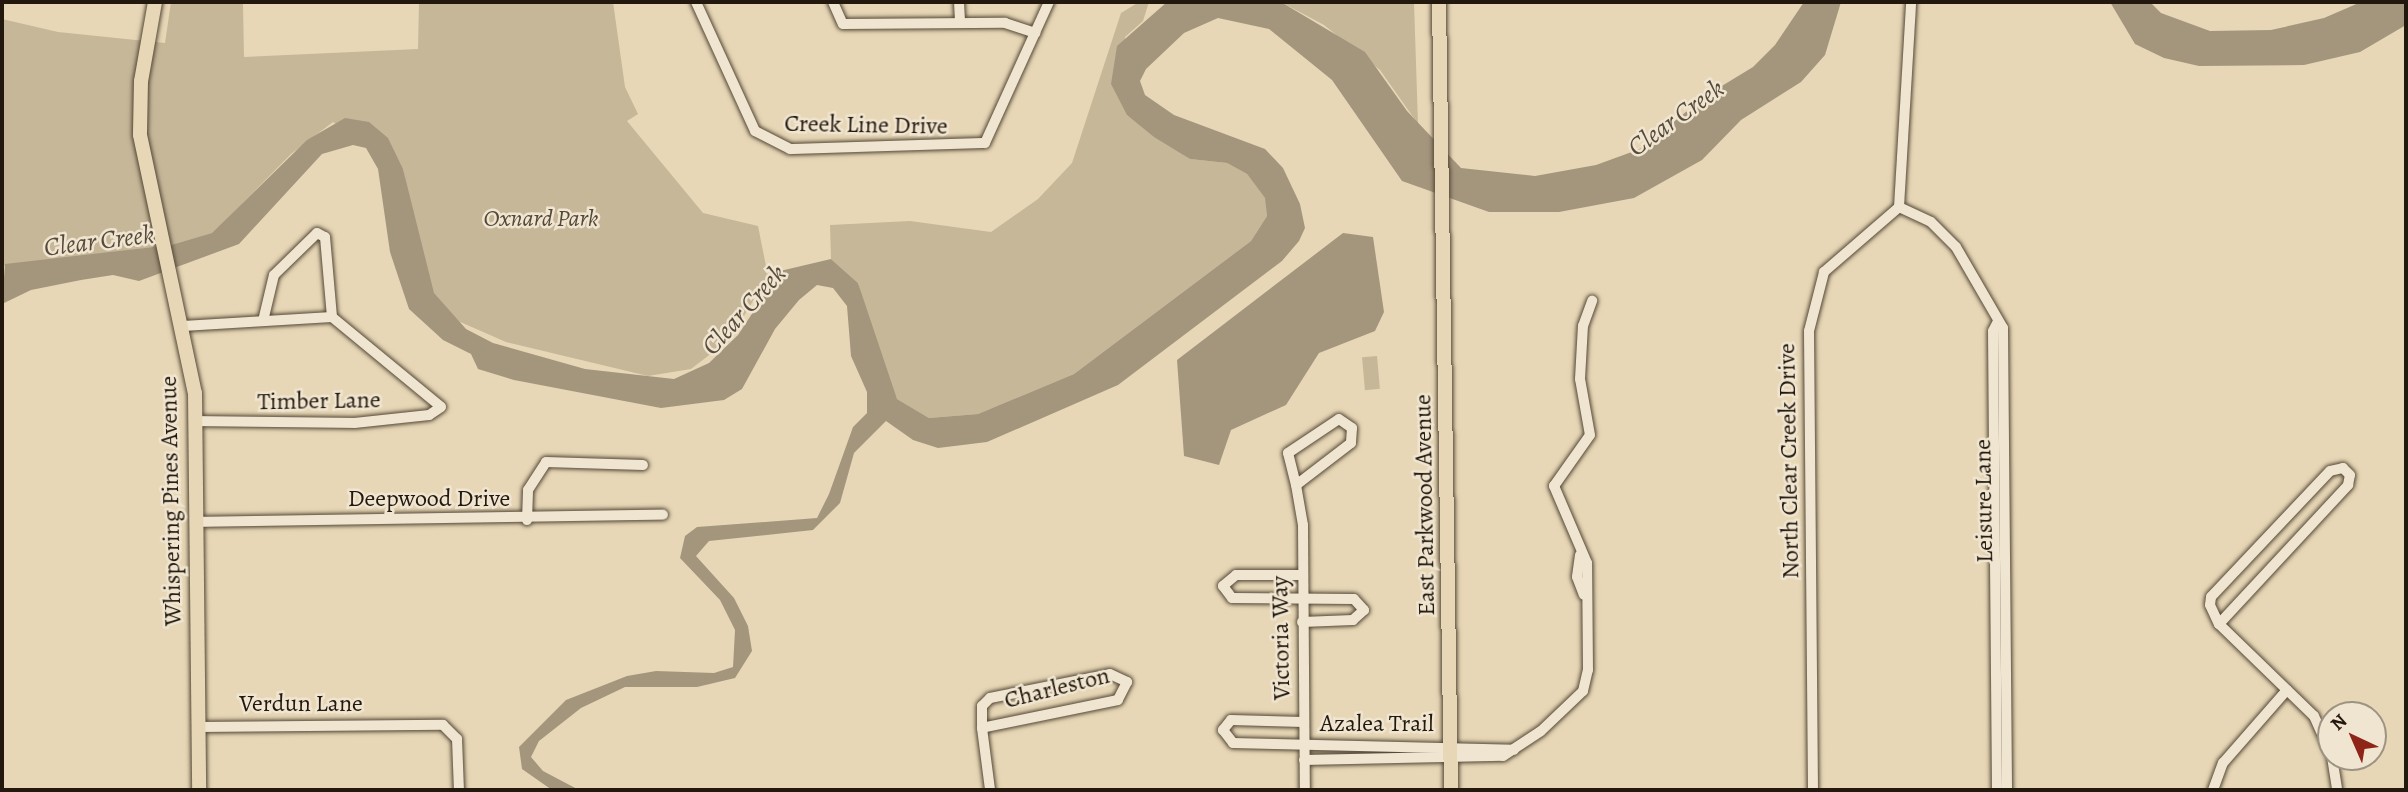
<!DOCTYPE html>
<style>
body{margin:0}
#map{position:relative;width:2408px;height:792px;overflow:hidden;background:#e7d7b6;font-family:Alegreya,serif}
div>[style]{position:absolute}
.green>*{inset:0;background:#c6b799;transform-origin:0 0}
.water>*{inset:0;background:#a4967d}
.roads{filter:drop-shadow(0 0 2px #544837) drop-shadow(0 0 2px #544837)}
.minor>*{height:10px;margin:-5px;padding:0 5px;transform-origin:5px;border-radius:5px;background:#efe5d0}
.major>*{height:14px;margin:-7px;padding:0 7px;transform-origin:7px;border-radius:7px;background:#e7d7b6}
span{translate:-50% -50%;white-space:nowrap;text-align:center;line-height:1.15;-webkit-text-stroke:5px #efe5d0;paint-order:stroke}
.street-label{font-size:24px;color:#23180d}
.park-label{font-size:24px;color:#544837;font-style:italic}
.water-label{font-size:26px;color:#574a3a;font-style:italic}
.frame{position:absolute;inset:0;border:4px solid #23180d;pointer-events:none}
.north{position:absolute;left:2317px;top:701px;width:70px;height:70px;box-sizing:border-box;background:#efe5d0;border:2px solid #9d9382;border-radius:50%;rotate:316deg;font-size:19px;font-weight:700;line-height:28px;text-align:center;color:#23180d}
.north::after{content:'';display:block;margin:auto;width:24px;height:32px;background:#8f2418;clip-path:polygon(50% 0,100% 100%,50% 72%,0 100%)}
</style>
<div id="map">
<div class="green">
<div style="clip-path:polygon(171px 2px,243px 4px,244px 57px,418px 49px,419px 2px,613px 2px,625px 87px,638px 114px,627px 121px,703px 213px,758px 226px,768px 276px,730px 339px,691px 369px,648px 376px,506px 342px,442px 314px,423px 275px,403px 169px,333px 122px,291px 154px,213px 233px,171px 245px,2px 266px,2px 19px,58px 32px,165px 43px)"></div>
<div style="clip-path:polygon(1139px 2px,1149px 2px,1143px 21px,1125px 37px,1127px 115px,1190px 159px,1227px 163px,1247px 174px,1266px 199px,1267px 216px,1251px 241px,1074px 374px,978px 414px,929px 418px,897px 399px,888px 383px,858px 283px,831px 259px,830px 225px,910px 221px,991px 232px,1038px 199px,1072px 163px,1121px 13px)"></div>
<div style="clip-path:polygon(1281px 2px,1414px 2px,1418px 124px,1380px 70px,1324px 25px)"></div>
<div style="left:1377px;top:356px;width:33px;height:15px;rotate:85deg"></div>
</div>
<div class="water">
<div style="clip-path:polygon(1167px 2px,1281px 2px,1365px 52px,1407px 111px,1461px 168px,1535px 176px,1596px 165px,1640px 149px,1707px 95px,1753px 67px,1775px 45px,1804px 2px,1841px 2px,1825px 55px,1801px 82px,1741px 120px,1702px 160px,1634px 198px,1559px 212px,1489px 212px,1402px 181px,1332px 80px,1269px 29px,1218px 18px,1184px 33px,1146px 69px,1140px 81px,1145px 95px,1174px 115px,1265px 149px,1283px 168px,1300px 204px,1305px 228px,1299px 241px,1282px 261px,1118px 385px,987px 442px,938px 448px,913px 440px,886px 421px,854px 453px,840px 503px,813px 530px,709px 541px,696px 556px,734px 598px,748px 626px,752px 651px,735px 678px,697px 687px,625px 687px,581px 708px,539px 741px,531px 757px,543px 771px,579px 790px,552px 790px,522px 769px,519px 747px,566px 700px,627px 676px,656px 671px,714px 673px,733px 667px,735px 630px,720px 600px,680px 558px,685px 536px,697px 527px,817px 518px,829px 494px,853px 427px,867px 413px,867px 392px,851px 356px,847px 306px,833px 288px,817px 285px,799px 300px,775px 329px,742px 389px,724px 400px,661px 408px,514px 380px,478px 369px,471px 354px,443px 340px,409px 309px,390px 252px,378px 169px,366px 148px,353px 145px,322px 154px,239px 244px,139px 281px,113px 275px,81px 280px,31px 290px,2px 304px,5px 264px,171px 245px,212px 233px,307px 140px,345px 118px,369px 122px,388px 138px,403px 169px,434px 293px,466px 329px,493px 343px,585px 369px,674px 379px,709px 363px,738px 335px,780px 271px,831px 259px,858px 283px,897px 399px,929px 418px,978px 414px,1074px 374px,1251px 241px,1267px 216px,1265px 198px,1247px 174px,1227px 163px,1190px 159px,1154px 137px,1127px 115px,1111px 84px,1117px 46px)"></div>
<div style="clip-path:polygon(2110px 2px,2150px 2px,2161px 13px,2210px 31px,2271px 30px,2324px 18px,2361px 2px,2406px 2px,2406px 25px,2360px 52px,2304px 65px,2199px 66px,2164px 58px,2135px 44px)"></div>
<div style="clip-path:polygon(1343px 233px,1373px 237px,1384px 312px,1375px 331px,1319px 353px,1286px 405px,1231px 430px,1219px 465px,1184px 456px,1177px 360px)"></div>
</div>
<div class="roads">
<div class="minor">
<div style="left:696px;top:2px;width:142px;rotate:65.4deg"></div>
<div style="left:755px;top:131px;width:39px;rotate:27deg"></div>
<div style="left:790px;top:149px;width:195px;rotate:-1.8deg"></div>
<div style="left:985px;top:143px;width:155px;rotate:-65.6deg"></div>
<div style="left:833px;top:2px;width:24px;rotate:66deg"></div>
<div style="left:843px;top:24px;width:162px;rotate:-0.4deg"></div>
<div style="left:1005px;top:23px;width:32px;rotate:18deg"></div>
<div style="left:959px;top:2px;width:20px;rotate:87deg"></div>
<div style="left:1899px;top:207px;width:35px;rotate:25deg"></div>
<div style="left:1931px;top:222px;width:35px;rotate:45deg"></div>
<div style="left:1956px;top:247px;width:94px;rotate:59.9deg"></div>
<div style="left:2003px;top:328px;width:462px;rotate:89.5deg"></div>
<div style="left:263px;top:321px;width:47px;rotate:-76.6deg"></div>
<div style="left:274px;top:275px;width:60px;rotate:-44.3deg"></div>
<div style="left:317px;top:233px;width:9px;rotate:27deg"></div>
<div style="left:325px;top:237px;width:80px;rotate:85deg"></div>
<div style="left:183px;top:326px;width:149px;rotate:-3.5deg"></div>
<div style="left:332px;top:317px;width:141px;rotate:39.5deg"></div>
<div style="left:441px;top:407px;width:14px;rotate:146deg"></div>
<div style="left:429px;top:415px;width:75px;rotate:173.9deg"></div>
<div style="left:354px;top:423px;width:158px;rotate:-179.3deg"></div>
<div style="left:1339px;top:419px;width:16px;rotate:35deg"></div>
<div style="left:1352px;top:428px;width:15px;rotate:94deg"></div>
<div style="left:1351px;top:443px;width:69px;rotate:142.6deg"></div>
<div style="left:1296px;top:485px;width:33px;rotate:-104deg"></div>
<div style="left:1288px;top:453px;width:61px;rotate:-33.7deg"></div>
<div style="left:1296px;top:485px;width:41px;rotate:80.1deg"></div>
<div style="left:1303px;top:525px;width:265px;rotate:89.6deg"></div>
<div style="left:527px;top:520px;width:30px;rotate:-88deg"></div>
<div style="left:528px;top:490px;width:33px;rotate:-57deg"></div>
<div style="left:546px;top:462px;width:97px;rotate:1.8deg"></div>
<div style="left:195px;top:522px;width:468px;rotate:-0.9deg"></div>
<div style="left:1580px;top:555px;width:22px;rotate:98deg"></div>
<div style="left:1577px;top:577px;width:19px;rotate:69deg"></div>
<div style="left:1300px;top:575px;width:64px;rotate:180deg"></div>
<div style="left:1236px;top:575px;width:17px;rotate:140deg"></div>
<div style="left:1223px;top:586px;width:15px;rotate:53deg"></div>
<div style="left:1232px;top:598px;width:122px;rotate:0.5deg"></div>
<div style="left:1354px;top:599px;width:15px;rotate:48deg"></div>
<div style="left:1364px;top:610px;width:15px;rotate:138deg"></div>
<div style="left:1353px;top:620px;width:51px;rotate:177.8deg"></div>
<div style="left:2219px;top:624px;width:190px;rotate:-47.1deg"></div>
<div style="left:2348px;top:485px;width:10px;rotate:-79deg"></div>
<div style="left:2350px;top:475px;width:10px;rotate:-135deg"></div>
<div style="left:2343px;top:468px;width:13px;rotate:167deg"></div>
<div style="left:2330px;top:471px;width:173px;rotate:133.4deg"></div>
<div style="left:2211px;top:597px;width:8px;rotate:97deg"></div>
<div style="left:2210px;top:605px;width:21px;rotate:65deg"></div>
<div style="left:2219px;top:624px;width:132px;rotate:44.1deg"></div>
<div style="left:2314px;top:716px;width:42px;rotate:65.9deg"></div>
<div style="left:1110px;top:674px;width:19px;rotate:25deg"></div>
<div style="left:1127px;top:682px;width:20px;rotate:117deg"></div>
<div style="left:1118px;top:700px;width:139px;rotate:168.4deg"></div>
<div style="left:982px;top:728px;width:22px;rotate:-90deg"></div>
<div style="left:982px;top:706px;width:11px;rotate:-45deg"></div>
<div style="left:990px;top:698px;width:122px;rotate:-11.3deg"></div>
<div style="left:1303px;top:722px;width:72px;rotate:-178.4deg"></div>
<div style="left:1231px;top:720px;width:13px;rotate:129deg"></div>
<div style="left:1223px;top:730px;width:16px;rotate:52deg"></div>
<div style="left:1233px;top:743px;width:281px;rotate:1.4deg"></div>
<div style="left:199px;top:727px;width:244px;rotate:-0.5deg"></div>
<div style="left:443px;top:725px;width:20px;rotate:45deg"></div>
<div style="left:457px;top:739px;width:51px;rotate:87.8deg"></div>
<div style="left:982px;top:728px;width:63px;rotate:82.6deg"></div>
<div style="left:2332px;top:757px;width:33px;rotate:81deg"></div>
<div style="left:1304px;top:760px;width:199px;rotate:-1.2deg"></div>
<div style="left:1503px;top:756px;width:45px;rotate:-33.3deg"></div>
<div style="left:1541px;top:731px;width:58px;rotate:-43.6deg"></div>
<div style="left:1583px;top:691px;width:22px;rotate:-77deg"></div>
<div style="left:1588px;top:670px;width:107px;rotate:-90.5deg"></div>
<div style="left:1587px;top:563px;width:84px;rotate:-113.2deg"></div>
<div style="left:1554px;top:486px;width:62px;rotate:-54.8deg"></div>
<div style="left:1590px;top:435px;width:57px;rotate:-100.1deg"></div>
<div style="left:1580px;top:379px;width:53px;rotate:-86.8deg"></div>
<div style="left:1583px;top:326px;width:27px;rotate:-70deg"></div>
<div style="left:1813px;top:790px;width:459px;rotate:-90.5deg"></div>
<div style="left:1809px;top:331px;width:61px;rotate:-75.7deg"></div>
<div style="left:1824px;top:272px;width:99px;rotate:-40.9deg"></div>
<div style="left:1899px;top:207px;width:205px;rotate:-86.6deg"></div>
<div style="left:1997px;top:790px;width:459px;rotate:-90.5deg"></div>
<div style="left:1993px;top:331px;width:11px;rotate:-63deg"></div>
<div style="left:2213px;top:790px;width:29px;rotate:-70deg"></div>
<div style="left:2223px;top:763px;width:97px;rotate:-48.8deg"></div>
</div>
<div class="major">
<div style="left:155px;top:2px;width:80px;rotate:100deg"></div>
<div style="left:141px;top:81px;width:54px;rotate:91.1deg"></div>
<div style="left:140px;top:135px;width:264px;rotate:78deg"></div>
<div style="left:195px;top:393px;width:397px;rotate:89.4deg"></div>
<div style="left:1439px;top:2px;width:788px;rotate:89.13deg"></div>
</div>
</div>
<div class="street-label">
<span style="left:866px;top:125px;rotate:1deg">Creek Line Drive</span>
<span style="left:319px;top:401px;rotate:-1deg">Timber Lane</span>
<span style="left:1789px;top:461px;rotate:-91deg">North Clear Creek Drive</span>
<span style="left:429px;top:499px">Deepwood Drive</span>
<span style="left:171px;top:501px;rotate:-91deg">Whispering Pines Avenue</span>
<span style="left:1984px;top:501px;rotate:-91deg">Leisure Lane</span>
<span style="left:1425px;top:505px;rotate:-91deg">East Parkwood Avenue</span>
<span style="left:1281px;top:638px;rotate:-91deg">Victoria Way</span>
<span style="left:1057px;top:688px;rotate:-14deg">Charleston</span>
<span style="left:301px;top:704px">Verdun Lane</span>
<span style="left:1377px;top:724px">Azalea Trail</span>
</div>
<div class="park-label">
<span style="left:541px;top:219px">Oxnard Park</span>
</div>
<div class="water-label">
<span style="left:1676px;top:118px;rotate:-36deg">Clear Creek</span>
<span style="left:99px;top:241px;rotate:-7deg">Clear Creek</span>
<span style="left:744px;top:310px;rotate:-48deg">Clear Creek</span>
</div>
<div class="frame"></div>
<div class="north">N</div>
</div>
